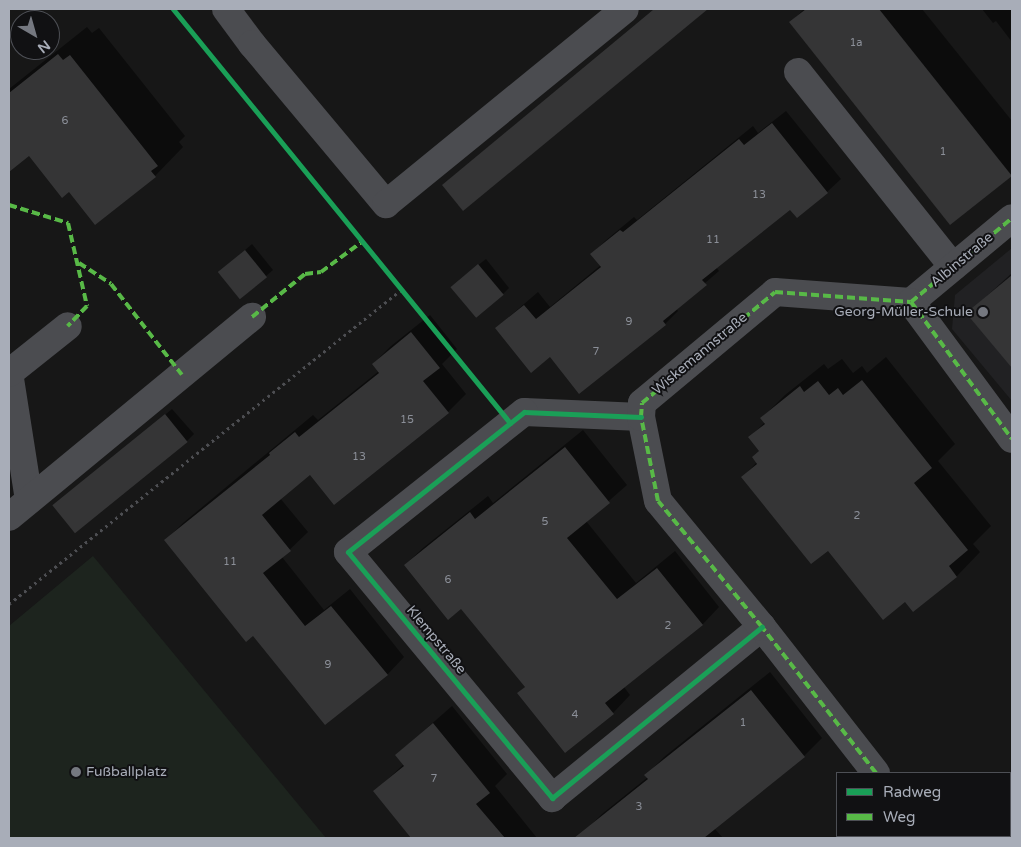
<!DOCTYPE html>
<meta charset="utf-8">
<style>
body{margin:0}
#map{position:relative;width:1021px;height:847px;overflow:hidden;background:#171717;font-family:"Varela Round",sans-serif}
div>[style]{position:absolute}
.built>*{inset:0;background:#212123}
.green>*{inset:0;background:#1d241e}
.shadow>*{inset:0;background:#0007}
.building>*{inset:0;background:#353536;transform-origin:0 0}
.path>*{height:3px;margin-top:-1.5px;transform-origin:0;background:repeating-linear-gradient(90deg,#4d4e52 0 2.5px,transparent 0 6.5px)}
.minor>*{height:28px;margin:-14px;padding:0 14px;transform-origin:14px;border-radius:14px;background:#4b4c50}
.quiet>*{height:4px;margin-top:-2px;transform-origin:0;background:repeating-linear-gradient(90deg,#58b947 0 8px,transparent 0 12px)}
.cycleway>*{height:5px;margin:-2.5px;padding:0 2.5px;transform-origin:2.5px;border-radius:2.5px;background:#1a9f57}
.dots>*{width:14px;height:14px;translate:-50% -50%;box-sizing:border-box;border:2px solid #111113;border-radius:50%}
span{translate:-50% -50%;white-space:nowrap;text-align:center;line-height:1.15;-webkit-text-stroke:4px #111113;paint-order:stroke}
.number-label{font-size:11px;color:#8b8f98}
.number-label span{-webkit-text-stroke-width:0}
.street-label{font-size:14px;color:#a8adb8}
.poi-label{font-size:14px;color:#a8adb8}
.right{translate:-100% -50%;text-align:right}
.left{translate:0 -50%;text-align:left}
.frame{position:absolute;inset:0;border:10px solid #a8adb8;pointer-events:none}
.legend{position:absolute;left:836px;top:772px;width:175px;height:65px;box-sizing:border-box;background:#111113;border:1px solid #4d4f55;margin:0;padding:6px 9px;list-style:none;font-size:15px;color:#a8adb8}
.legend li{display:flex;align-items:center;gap:10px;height:25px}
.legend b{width:25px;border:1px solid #4d4f55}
.north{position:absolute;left:10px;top:10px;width:50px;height:50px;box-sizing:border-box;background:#111113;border:1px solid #4d4f55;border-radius:50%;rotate:142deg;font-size:14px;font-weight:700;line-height:20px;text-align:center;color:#a8adb8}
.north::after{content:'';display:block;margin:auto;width:18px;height:22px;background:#757880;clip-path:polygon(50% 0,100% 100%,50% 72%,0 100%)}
</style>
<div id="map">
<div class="built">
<div style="clip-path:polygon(1012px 248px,1012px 401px,952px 329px,955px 295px)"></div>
</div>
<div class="green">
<div style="clip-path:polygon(93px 556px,326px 838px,9px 838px,9px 626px)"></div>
</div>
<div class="shadow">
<div style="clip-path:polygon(654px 9px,703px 9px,444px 185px,452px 177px)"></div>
<div style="clip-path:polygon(804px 9px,922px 9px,1012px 121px,1012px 174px,950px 223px,791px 22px)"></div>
<div style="clip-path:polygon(982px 9px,1012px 9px,1012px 42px,996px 21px,993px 23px)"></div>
<div style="clip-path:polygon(87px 27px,92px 33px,99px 28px,185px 136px,179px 142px,183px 147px,155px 176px,70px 190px,29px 154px,9px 171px,9px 89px)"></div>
<div style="clip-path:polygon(786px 111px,841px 179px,827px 192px,790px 208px,716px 267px,719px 271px,676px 308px,678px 311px,665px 324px,550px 355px,496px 328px,538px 292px,550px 307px,601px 265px,592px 254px,605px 241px,634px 217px,637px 220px,753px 126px,758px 133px)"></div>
<div style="clip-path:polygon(252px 244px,273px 270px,266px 276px,219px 273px)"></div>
<div style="clip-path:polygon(486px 259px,509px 288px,503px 294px,459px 280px)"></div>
<div style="clip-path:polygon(1012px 273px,1012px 366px,968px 313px)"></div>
<div style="clip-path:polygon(430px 315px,457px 349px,442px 364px,466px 394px,448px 412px,334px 503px,310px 473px,280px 498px,308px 532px,282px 557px,324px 610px,350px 589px,404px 657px,387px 675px,254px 634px,166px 540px,183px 523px,313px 415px,318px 420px,379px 371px,373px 364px,391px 346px)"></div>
<div style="clip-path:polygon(886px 357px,955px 444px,938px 461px,991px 526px,973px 544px,980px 552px,957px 576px,913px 610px,905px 600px,828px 550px,743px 477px,757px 462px,760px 451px,750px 437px,765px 422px,762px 418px,785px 395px,824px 364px,828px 369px,842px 359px,853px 373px,862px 366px,867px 373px)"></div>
<div style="clip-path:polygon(172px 409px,194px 434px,187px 441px,62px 500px)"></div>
<div style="clip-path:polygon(583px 430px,627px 485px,586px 521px,636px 583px,675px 551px,719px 607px,702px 625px,624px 687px,630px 695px,613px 713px,519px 693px,526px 686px,462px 607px,405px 565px,423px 548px,488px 496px,493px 503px)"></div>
<div style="clip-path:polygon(770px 672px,822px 738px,804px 756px,714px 828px,723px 838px,582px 838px,586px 835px,584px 832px,602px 814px,648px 777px,646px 775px,664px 757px)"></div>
<div style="clip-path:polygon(452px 706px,507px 774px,495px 786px,537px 838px,413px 838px,374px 792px,404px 764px,396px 755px)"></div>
</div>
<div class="building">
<div style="clip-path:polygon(654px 9px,708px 9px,463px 211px,442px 185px)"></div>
<div style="clip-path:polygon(806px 9px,879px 9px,1012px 176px,950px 225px,789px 22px)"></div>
<div style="clip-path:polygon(58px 54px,63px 60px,70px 55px,158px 166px,151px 171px,156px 177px,95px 225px,69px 192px,62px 198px,29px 156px,9px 172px,9px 93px)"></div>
<div style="clip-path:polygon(772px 123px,828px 193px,797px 218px,790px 210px,702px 280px,707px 285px,663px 321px,666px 325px,579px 394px,550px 357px,531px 373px,495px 328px,524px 305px,536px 319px,601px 267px,590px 254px,620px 230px,623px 232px,739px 139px,744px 145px)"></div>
<div style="left:245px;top:250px;width:35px;height:35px;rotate:51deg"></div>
<div style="left:478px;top:264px;width:40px;height:36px;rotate:50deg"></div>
<div style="clip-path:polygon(1012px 275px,1012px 368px,966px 313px)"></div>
<div style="clip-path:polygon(411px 332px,440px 368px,423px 381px,449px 413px,334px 505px,310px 475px,262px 515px,291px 551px,263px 573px,305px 626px,331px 606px,388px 675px,325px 725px,253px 636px,246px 642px,164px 540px,270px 455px,269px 453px,295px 432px,299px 437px,379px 373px,372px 364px)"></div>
<div style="clip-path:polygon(862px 380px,932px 468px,914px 483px,968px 550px,949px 566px,957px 577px,913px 612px,905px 602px,883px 620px,828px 551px,811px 564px,741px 477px,757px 464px,752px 457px,759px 451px,748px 437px,765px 424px,760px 418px,800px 386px,804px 392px,818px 381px,829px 395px,838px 388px,843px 395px)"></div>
<div style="left:165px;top:414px;width:36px;height:145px;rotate:51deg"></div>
<div style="clip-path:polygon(565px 447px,610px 503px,567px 538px,617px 599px,657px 568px,703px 625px,605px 703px,614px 714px,565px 753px,517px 693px,525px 687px,461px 609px,448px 620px,404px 565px,470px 512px,475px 519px)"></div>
<div style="clip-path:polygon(751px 690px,805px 757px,704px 838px,574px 838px,648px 779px,644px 775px)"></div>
<div style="clip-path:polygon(433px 723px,490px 793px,476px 804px,505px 838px,411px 838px,373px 791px,404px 766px,395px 755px)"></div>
</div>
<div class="path">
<div style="left:9px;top:604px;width:504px;rotate:-38.71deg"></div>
</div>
<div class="minor">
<div style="left:226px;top:9px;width:44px;rotate:53.4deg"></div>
<div style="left:252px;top:44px;width:209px;rotate:50.1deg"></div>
<div style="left:386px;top:204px;width:308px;rotate:-39.2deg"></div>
<div style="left:798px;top:72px;width:249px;rotate:51.5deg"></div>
<div style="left:911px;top:302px;width:131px;rotate:-39.7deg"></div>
<div style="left:641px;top:417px;width:117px;rotate:-177.6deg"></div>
<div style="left:524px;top:412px;width:225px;rotate:141.5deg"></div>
<div style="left:348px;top:552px;width:320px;rotate:50.3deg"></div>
<div style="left:552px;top:798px;width:271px;rotate:-39.2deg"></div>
<div style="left:29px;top:500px;width:129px;rotate:-98.9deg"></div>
<div style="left:9px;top:373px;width:75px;rotate:-38.5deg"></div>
<div style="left:9px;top:517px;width:315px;rotate:-39.5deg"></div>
<div style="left:876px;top:773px;width:185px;rotate:-128deg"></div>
<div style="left:762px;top:627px;width:163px;rotate:-129.5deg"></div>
<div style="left:658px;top:501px;width:86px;rotate:-101.4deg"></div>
<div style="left:641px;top:417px;width:14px;rotate:-86deg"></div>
<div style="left:642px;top:403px;width:173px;rotate:-39.8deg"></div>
<div style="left:775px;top:292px;width:136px;rotate:4.2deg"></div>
<div style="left:911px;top:302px;width:170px;rotate:53.6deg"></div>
<div style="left:924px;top:836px;width:3px;rotate:45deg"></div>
</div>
<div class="quiet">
<div style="left:9px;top:205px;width:62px;rotate:17deg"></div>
<div style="left:68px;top:223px;width:85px;rotate:77.1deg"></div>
<div style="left:87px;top:306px;width:28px;rotate:134deg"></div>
<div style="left:79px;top:263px;width:38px;rotate:33deg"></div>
<div style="left:111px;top:284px;width:115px;rotate:52deg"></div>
<div style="left:911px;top:302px;width:131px;rotate:-39.7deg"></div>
<div style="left:252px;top:317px;width:68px;rotate:-39.1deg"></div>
<div style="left:305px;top:274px;width:16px;rotate:-7deg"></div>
<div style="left:321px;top:272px;width:52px;rotate:-36.4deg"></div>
<div style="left:876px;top:773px;width:185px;rotate:-128deg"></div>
<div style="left:762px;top:627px;width:163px;rotate:-129.5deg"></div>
<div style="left:658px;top:501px;width:86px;rotate:-101.4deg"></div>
<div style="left:641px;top:417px;width:14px;rotate:-86deg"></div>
<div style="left:642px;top:403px;width:173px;rotate:-39.8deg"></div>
<div style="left:775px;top:292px;width:136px;rotate:4.2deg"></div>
<div style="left:911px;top:302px;width:170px;rotate:53.6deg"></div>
<div style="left:924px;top:836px;width:3px;rotate:45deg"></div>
</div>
<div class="cycleway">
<div style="left:173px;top:9px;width:534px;rotate:50.85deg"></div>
<div style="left:641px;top:417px;width:117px;rotate:-177.6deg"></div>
<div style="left:524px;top:412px;width:225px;rotate:141.5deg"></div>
<div style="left:348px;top:552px;width:320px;rotate:50.3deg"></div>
<div style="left:552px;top:798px;width:271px;rotate:-39.2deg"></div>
</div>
<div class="dots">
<div style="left:983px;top:312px;background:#757880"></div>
<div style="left:76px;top:772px;background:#757880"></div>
</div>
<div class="number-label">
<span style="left:856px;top:43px">1a</span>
<span style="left:65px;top:121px">6</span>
<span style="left:943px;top:152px">1</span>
<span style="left:759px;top:195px">13</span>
<span style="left:713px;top:240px">11</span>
<span style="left:629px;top:322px">9</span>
<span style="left:596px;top:352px">7</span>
<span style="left:407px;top:420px">15</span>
<span style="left:359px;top:457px">13</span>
<span style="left:857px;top:516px">2</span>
<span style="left:545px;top:522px">5</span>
<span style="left:230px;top:562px">11</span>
<span style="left:448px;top:580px">6</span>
<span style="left:668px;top:626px">2</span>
<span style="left:328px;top:665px">9</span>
<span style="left:575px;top:715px">4</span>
<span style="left:743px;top:723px">1</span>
<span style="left:434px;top:779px">7</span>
<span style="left:639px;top:807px">3</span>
</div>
<div class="street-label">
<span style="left:962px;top:260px;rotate:-40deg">Albinstraße</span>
<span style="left:700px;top:354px;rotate:-40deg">Wiskemannstraße</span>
<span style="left:436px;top:640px;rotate:50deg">Klempstraße</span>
</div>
<div class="poi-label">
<span class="right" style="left:973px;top:312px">Georg-Müller-Schule</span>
<span class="left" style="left:86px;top:772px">Fußballplatz</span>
</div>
<div class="frame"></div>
<ul class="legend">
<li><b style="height:6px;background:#1a9f57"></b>Radweg</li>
<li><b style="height:6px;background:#58b947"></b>Weg</li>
</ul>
<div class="north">N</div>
</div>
